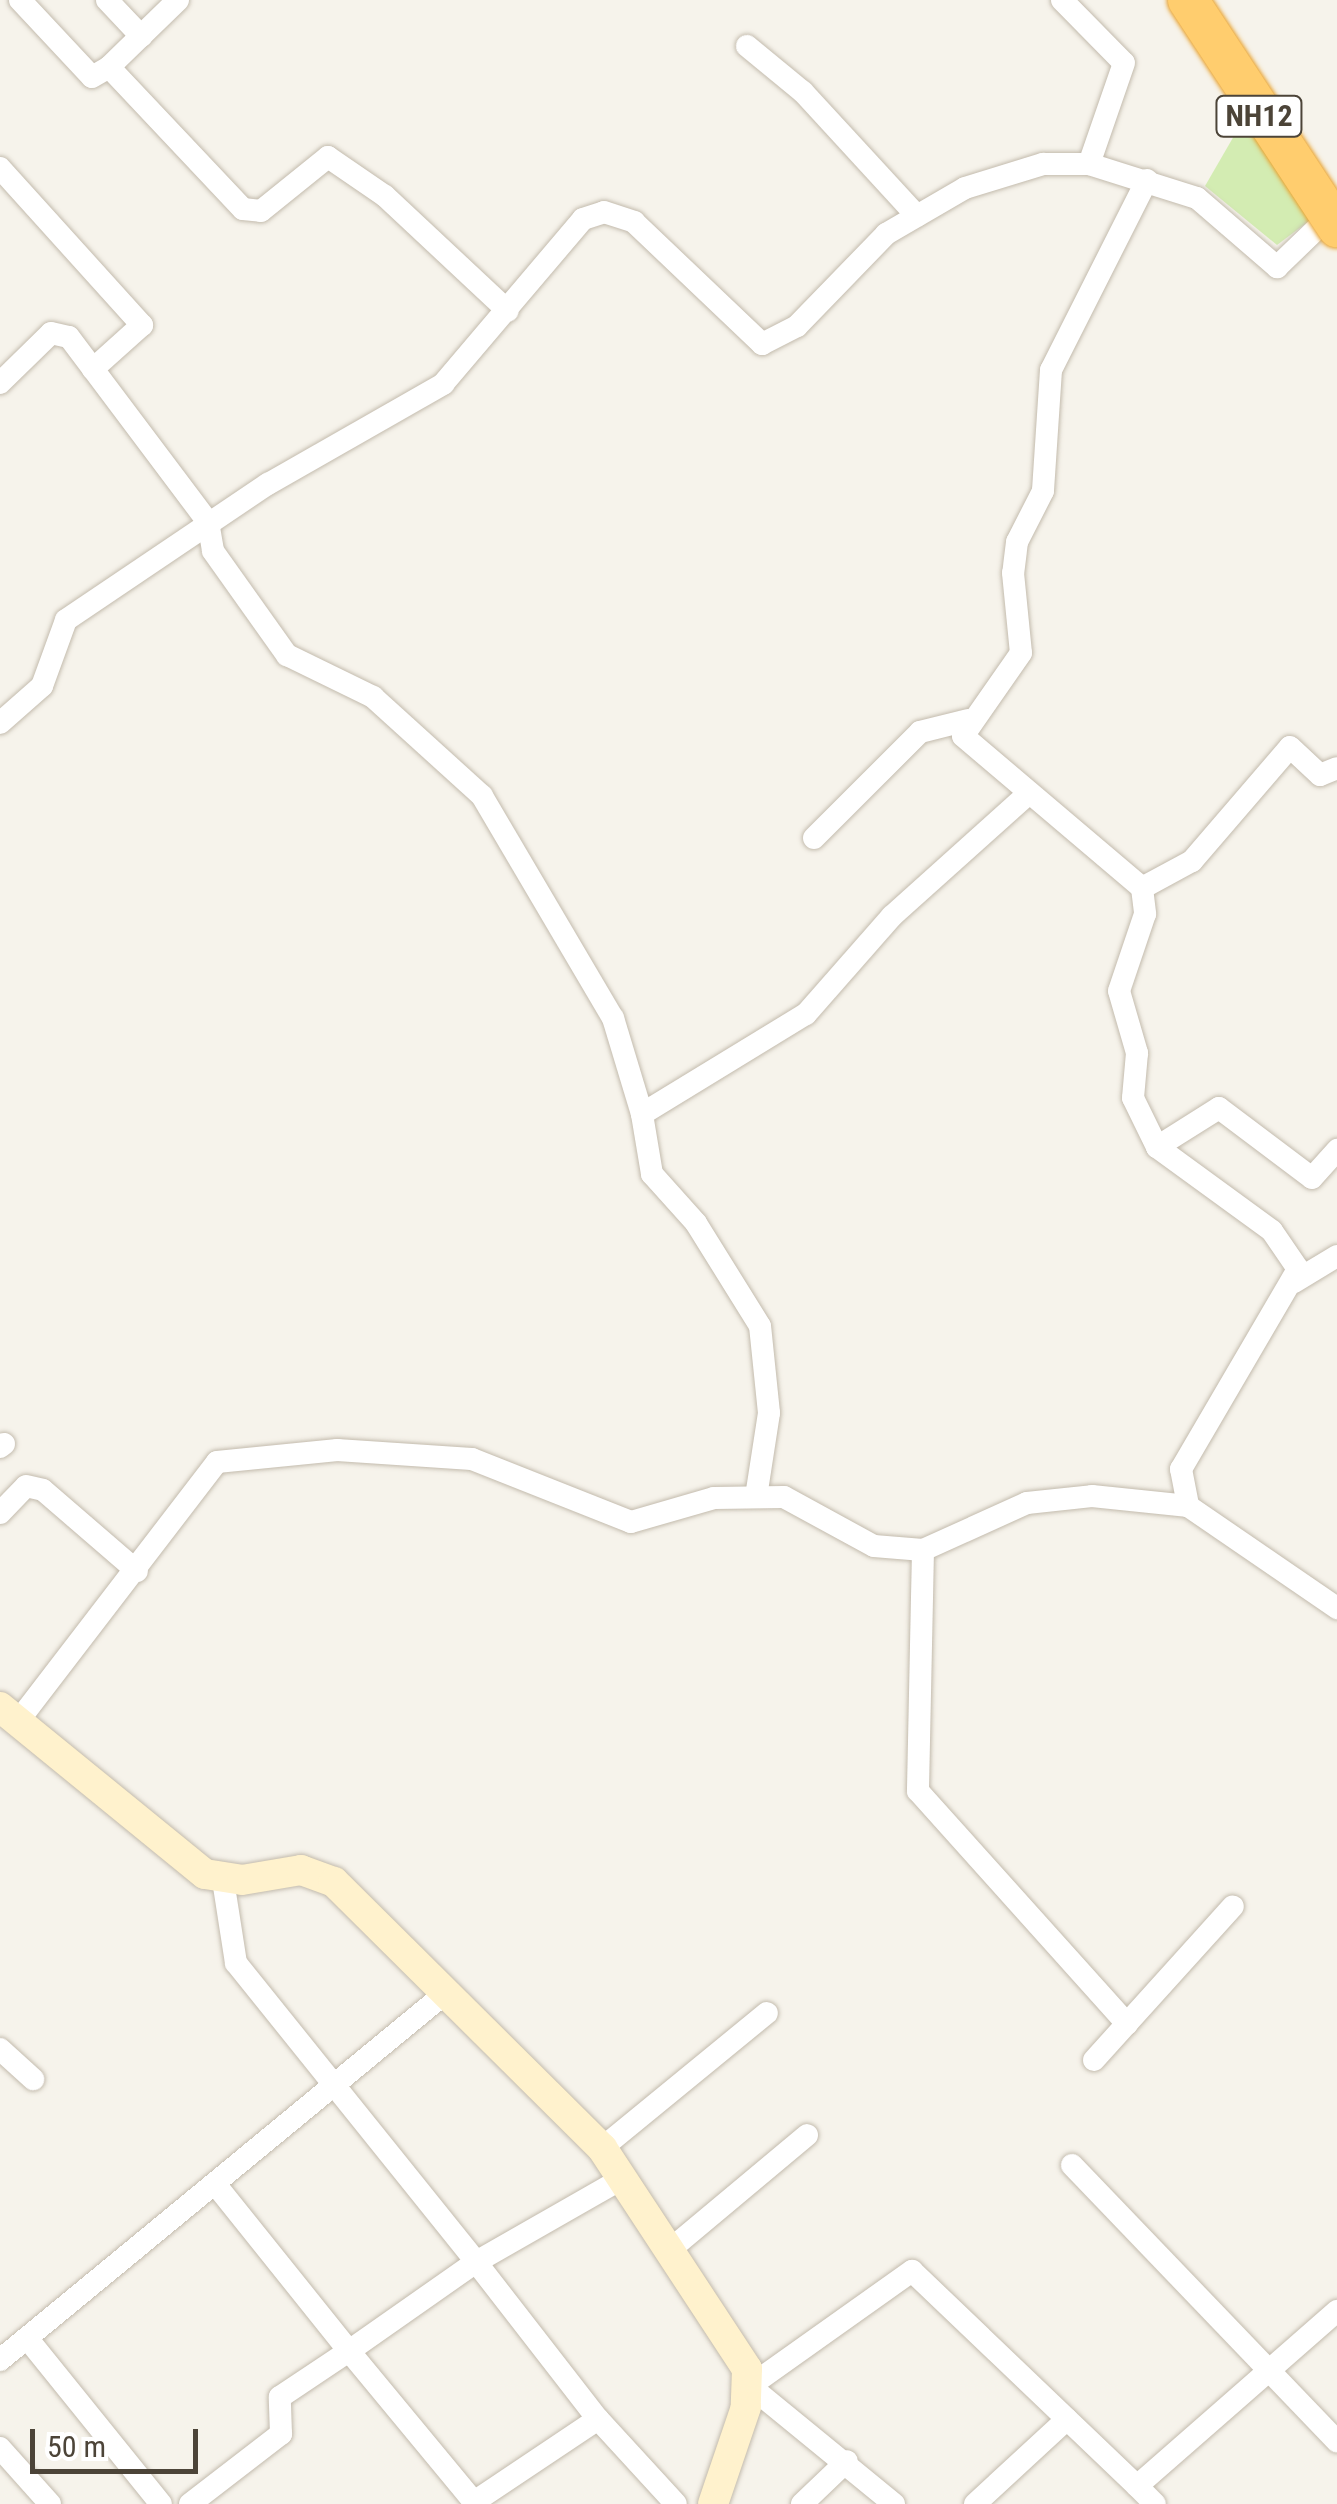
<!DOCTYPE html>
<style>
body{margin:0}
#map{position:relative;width:1337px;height:2504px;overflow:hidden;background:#f6f3eb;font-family:"Roboto Condensed",sans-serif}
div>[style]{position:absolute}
.green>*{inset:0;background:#d3ecb2}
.roads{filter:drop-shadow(0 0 2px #c3bbad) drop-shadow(0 0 2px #c3bbad)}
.street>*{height:22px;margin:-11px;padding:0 11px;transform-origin:11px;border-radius:11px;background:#fff}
.secondary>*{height:30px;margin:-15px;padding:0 15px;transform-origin:15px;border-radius:15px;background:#fff2cd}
.bridges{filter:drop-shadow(0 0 2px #e8a434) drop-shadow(0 0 2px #e8a434)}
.highway-bridge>*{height:40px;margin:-20px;padding:0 20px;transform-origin:20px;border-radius:20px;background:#ffcd6e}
span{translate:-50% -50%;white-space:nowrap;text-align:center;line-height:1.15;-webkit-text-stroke:8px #fff;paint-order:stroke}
.shield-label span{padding:2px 8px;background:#fff;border:2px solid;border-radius:8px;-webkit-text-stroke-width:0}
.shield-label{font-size:30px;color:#4c4438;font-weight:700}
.scale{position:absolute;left:30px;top:2429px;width:168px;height:45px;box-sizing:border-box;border:5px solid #4c4438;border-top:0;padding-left:12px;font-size:30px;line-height:35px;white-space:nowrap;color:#4c4438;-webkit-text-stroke:8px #fff;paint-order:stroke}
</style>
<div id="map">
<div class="green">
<div style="clip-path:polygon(1249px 110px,1321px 212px,1277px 245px,1205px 186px)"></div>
</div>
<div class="roads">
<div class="street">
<div style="left:20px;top:0;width:105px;rotate:46.9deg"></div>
<div style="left:92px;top:77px;width:20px;rotate:-30deg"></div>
<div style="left:107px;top:0;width:50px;rotate:46.6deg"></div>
<div style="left:178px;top:0;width:96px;rotate:135.8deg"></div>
<div style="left:109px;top:67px;width:195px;rotate:46.7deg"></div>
<div style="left:243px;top:209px;width:18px;rotate:6deg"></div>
<div style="left:261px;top:211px;width:86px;rotate:-38.9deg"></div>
<div style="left:328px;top:157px;width:69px;rotate:34.4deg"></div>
<div style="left:385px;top:196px;width:168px;rotate:43.1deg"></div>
<div style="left:1062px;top:0;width:88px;rotate:45.5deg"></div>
<div style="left:1124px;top:63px;width:107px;rotate:109.1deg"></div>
<div style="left:747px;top:46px;width:72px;rotate:39.4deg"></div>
<div style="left:803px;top:92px;width:168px;rotate:47.4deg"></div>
<div style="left:0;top:168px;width:212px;rotate:47.9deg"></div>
<div style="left:142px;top:325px;width:66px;rotate:138.1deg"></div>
<div style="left:1147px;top:180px;width:213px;rotate:116.8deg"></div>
<div style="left:1051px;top:370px;width:121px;rotate:93.8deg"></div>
<div style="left:1043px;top:491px;width:57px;rotate:117deg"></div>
<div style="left:1017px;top:542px;width:31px;rotate:97deg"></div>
<div style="left:1013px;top:573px;width:80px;rotate:84.3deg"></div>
<div style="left:1021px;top:653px;width:101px;rotate:124.9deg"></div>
<div style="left:963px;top:736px;width:235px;rotate:40.3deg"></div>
<div style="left:1142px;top:888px;width:26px;rotate:83deg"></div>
<div style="left:1145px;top:914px;width:81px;rotate:108.7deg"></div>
<div style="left:1119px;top:991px;width:65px;rotate:73.8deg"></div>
<div style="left:1137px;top:1053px;width:45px;rotate:95.1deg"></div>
<div style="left:1133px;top:1098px;width:55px;rotate:63.9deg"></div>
<div style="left:1157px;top:1147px;width:142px;rotate:36.1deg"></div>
<div style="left:1272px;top:1231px;width:46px;rotate:55.6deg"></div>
<div style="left:1298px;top:1269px;width:232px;rotate:120.3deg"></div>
<div style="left:1181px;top:1469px;width:38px;rotate:79deg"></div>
<div style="left:0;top:383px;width:71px;rotate:-44.4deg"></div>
<div style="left:51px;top:333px;width:18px;rotate:13deg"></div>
<div style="left:69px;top:337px;width:231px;rotate:53.1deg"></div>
<div style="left:208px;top:522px;width:29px;rotate:80deg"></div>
<div style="left:213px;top:551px;width:128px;rotate:54.6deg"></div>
<div style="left:287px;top:655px;width:96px;rotate:26deg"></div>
<div style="left:373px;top:697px;width:147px;rotate:42.2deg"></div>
<div style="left:482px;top:796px;width:258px;rotate:59.5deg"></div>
<div style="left:613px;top:1018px;width:100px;rotate:73.2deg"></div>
<div style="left:0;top:723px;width:56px;rotate:-41.4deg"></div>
<div style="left:42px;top:686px;width:70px;rotate:-70deg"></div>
<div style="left:66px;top:620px;width:244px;rotate:-34deg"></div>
<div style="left:268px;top:484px;width:202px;rotate:-29.7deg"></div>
<div style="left:443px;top:384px;width:216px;rotate:-49.7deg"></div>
<div style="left:583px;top:219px;width:22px;rotate:-18deg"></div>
<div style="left:604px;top:212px;width:32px;rotate:18deg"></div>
<div style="left:634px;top:222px;width:177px;rotate:43.6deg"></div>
<div style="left:762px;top:344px;width:39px;rotate:-27deg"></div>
<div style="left:797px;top:326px;width:128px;rotate:-45.9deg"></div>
<div style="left:886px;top:234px;width:91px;rotate:-30.2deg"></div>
<div style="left:965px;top:188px;width:82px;rotate:-17.1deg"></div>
<div style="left:1043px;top:164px;width:46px"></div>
<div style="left:1089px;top:164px;width:113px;rotate:17.5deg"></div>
<div style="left:1197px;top:198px;width:106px;rotate:40.8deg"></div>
<div style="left:1277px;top:267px;width:82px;rotate:-44deg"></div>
<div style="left:814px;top:838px;width:150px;rotate:-45deg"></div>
<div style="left:920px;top:732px;width:49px;rotate:-14deg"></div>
<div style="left:1142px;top:888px;width:57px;rotate:-28.4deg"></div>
<div style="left:1192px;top:861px;width:150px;rotate:-49.3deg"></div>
<div style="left:1290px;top:747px;width:41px;rotate:43deg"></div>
<div style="left:1320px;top:775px;width:18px;rotate:-22deg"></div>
<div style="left:1157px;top:1147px;width:73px;rotate:-32.2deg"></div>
<div style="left:1219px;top:1108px;width:116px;rotate:37deg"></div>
<div style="left:1312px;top:1178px;width:38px;rotate:-48deg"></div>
<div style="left:1294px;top:1282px;width:50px;rotate:-31.2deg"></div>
<div style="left:0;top:1447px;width:5px;rotate:-37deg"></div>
<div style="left:756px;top:1497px;width:85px;rotate:-81.2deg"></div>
<div style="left:769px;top:1413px;width:87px;rotate:-95.9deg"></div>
<div style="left:760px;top:1326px;width:121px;rotate:-121.9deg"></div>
<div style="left:696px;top:1223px;width:66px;rotate:-131.9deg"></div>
<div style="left:652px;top:1174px;width:61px;rotate:-99.5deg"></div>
<div style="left:642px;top:1114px;width:192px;rotate:-31.4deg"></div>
<div style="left:806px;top:1014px;width:130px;rotate:-48.7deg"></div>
<div style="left:892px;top:916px;width:181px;rotate:-41.9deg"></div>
<div style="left:0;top:1513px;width:37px;rotate:-46deg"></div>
<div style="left:26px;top:1486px;width:17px;rotate:13deg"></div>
<div style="left:43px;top:1490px;width:124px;rotate:40.8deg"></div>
<div style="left:923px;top:1550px;width:241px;rotate:91.2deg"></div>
<div style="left:918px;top:1791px;width:313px;rotate:48.1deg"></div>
<div style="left:19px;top:1720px;width:325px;rotate:-52.5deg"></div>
<div style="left:217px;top:1462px;width:121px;rotate:-5.7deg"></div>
<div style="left:337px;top:1450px;width:135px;rotate:3.8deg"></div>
<div style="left:472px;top:1459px;width:171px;rotate:21.6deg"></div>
<div style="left:631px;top:1522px;width:86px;rotate:-16.1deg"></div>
<div style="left:714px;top:1498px;width:70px;rotate:-0.8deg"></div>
<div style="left:784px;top:1497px;width:102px;rotate:28.6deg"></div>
<div style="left:874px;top:1546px;width:49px;rotate:4.7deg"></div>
<div style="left:923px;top:1550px;width:114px;rotate:-24.3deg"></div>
<div style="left:1027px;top:1503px;width:65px;rotate:-6.1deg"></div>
<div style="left:1092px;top:1496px;width:97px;rotate:5.9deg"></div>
<div style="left:1188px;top:1506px;width:181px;rotate:34.4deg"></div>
<div style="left:223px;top:1880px;width:84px;rotate:81.1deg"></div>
<div style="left:236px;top:1963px;width:383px;rotate:51.2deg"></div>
<div style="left:476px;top:2262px;width:169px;rotate:-29.7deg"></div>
<div style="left:0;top:2049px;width:45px;rotate:42.3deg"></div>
<div style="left:1094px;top:2060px;width:207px;rotate:-47.9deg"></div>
<div style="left:602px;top:2148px;width:213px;rotate:-39.3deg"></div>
<div style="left:1072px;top:2165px;width:383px;rotate:46.2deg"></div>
<div style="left:672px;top:2248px;width:176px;rotate:-39.9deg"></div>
<div style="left:476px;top:2262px;width:199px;rotate:52.2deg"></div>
<div style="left:598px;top:2419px;width:149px;rotate:146.2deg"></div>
<div style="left:474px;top:2502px;width:196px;rotate:-129.6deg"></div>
<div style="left:349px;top:2351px;width:155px;rotate:-35deg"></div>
<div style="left:27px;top:2338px;width:213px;rotate:51.1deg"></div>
<div style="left:0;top:2360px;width:580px;rotate:-39.48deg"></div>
<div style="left:598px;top:2419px;width:115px;rotate:47.5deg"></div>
<div style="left:0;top:2448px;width:75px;rotate:48.2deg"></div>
<div style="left:1137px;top:2486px;width:25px;rotate:45deg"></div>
<div style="left:190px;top:2504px;width:115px;rotate:-37.6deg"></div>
<div style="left:281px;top:2434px;width:37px;rotate:-92deg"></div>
<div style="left:280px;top:2397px;width:83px;rotate:-33.7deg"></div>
<div style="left:349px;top:2351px;width:211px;rotate:-128.7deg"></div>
<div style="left:802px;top:2504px;width:62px;rotate:-43.7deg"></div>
<div style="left:894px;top:2504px;width:186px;rotate:-140.7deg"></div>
<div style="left:750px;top:2386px;width:199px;rotate:-35.4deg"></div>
<div style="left:912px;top:2271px;width:311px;rotate:43.7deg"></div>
<div style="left:1137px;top:2486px;width:266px;rotate:-41.2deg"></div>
<div style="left:975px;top:2504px;width:125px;rotate:-42.7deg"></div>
</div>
<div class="secondary">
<div style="left:0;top:1707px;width:264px;rotate:39.2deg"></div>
<div style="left:205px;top:1874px;width:37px;rotate:9deg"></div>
<div style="left:242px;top:1880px;width:60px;rotate:-9.6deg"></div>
<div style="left:301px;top:1870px;width:35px;rotate:20deg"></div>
<div style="left:334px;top:1882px;width:378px;rotate:44.8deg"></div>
<div style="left:602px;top:2148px;width:264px;rotate:56.7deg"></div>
<div style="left:747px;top:2369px;width:38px;rotate:92deg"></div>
<div style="left:746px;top:2407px;width:102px;rotate:108.8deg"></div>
</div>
</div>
<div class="bridges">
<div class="highway-bridge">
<div style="left:1188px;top:0;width:272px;rotate:56.7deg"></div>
</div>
</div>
<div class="shield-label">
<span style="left:1259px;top:116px">NH12</span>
</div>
<div class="scale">50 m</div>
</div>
